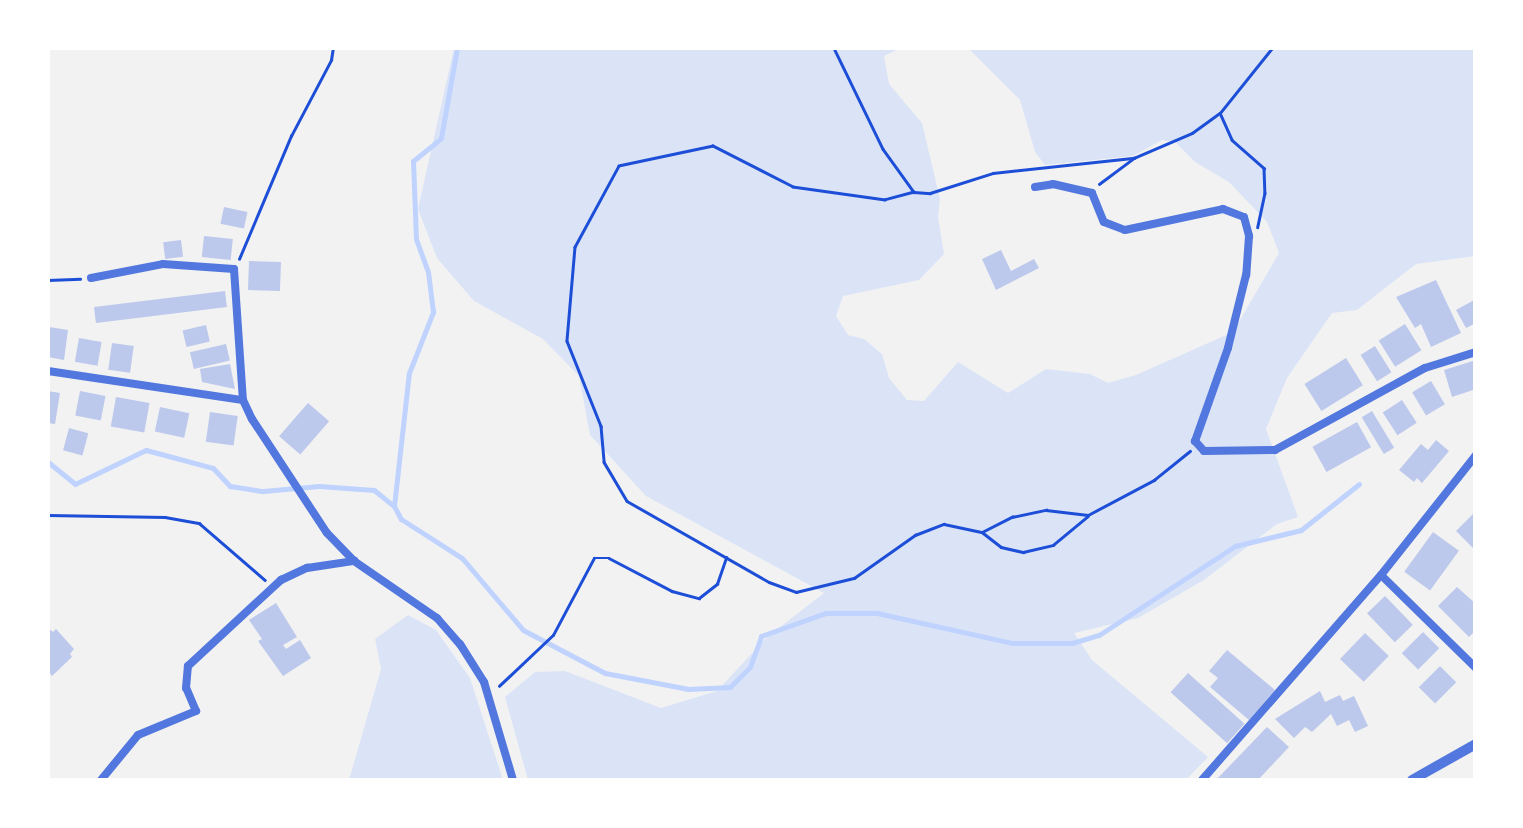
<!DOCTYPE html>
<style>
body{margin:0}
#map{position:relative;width:1523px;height:828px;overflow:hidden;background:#f2f2f2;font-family:"Sofia Sans Condensed",sans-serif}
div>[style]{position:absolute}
.green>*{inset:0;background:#dbe4f7}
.stream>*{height:5px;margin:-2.5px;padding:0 2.5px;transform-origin:2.5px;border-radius:2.5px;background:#bfd3fe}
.building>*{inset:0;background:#bdc9ec;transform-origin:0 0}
.path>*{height:2.5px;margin:-1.25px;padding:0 1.25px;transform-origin:1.25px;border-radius:1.25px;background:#1d4ed8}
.minor>*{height:8px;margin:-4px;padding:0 4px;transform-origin:4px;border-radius:4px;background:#5277de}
.tertiary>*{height:10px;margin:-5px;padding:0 5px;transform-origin:5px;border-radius:5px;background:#5277de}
span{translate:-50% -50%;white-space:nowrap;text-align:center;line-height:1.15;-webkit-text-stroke:10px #fff;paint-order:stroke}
.frame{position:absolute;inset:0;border:50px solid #fff;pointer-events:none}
</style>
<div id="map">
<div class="green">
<div style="clip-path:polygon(454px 48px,901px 48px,884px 56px,889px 84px,922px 123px,940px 199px,938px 217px,944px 254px,919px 280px,843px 296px,836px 316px,848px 335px,864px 339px,882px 354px,889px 378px,907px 400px,924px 401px,958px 362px,1008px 393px,1046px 369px,1090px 374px,1108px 383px,1136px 375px,1233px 332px,1279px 253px,1267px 222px,1229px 182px,1195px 162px,1175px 142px,1162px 140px,1133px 156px,1045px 165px,1035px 152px,1020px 100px,968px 48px,1475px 48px,1475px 256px,1416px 264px,1357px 310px,1332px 313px,1287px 378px,1266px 429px,1298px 517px,1277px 524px,1204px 580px,1138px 618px,1074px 633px,1092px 660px,1208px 757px,1186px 780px,528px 780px,505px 697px,535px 672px,565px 671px,661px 708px,717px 691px,766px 638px,824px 593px,646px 496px,590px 435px,579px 376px,543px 339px,474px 301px,437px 258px,418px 209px)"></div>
<div style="clip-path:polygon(408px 615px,436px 630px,470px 678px,503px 780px,349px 780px,381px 669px,375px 639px)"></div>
</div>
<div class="stream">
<div style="left:48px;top:462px;width:35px;rotate:39deg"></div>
<div style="left:75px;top:484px;width:79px;rotate:-25.6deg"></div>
<div style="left:146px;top:450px;width:69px;rotate:15deg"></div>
<div style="left:213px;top:468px;width:25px;rotate:47deg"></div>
<div style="left:230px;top:486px;width:33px;rotate:9deg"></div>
<div style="left:263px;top:491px;width:56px;rotate:-5.1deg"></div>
<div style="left:319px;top:486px;width:55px;rotate:4.2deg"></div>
<div style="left:374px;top:490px;width:26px;rotate:39deg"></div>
<div style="left:394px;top:506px;width:15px;rotate:62deg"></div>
<div style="left:401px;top:519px;width:72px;rotate:32.6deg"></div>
<div style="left:462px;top:558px;width:94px;rotate:49.7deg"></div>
<div style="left:523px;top:630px;width:93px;rotate:27.7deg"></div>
<div style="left:605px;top:673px;width:85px;rotate:10.9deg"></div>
<div style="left:688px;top:689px;width:42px;rotate:-2.7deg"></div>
<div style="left:730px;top:687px;width:28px;rotate:-45deg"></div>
<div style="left:750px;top:667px;width:33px;rotate:-70deg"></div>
<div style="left:761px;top:636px;width:69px;rotate:-19.5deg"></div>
<div style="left:826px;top:613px;width:51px"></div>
<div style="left:877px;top:613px;width:138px;rotate:12.5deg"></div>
<div style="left:1012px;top:643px;width:60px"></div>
<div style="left:1072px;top:643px;width:28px;rotate:-17deg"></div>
<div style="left:1099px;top:635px;width:163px;rotate:-33.2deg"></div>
<div style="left:1235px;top:546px;width:68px;rotate:-13.6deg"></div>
<div style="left:1301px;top:530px;width:74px;rotate:-38.4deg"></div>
<div style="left:394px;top:506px;width:134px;rotate:-83.6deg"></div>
<div style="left:409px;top:373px;width:66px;rotate:-68.5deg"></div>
<div style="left:433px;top:312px;width:40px;rotate:-97.1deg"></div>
<div style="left:428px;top:272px;width:35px;rotate:-110deg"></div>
<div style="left:416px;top:239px;width:78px;rotate:-92.2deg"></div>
<div style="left:413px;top:161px;width:36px;rotate:-39deg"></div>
<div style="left:441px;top:138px;width:91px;rotate:-79.9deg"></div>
</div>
<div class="building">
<div style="left:224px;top:207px;width:24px;height:17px;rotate:12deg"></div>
<div style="left:204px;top:236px;width:29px;height:21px;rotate:6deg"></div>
<div style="left:181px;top:240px;width:17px;height:18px;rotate:83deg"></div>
<div style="clip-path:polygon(1001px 250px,1011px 271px,1034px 259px,1039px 268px,996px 290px,982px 259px)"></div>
<div style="left:249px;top:261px;width:32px;height:29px;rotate:2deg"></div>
<div style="clip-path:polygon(1436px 280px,1461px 333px,1431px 347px,1421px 324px,1415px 328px,1396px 297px)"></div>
<div style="left:225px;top:291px;width:16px;height:132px;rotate:83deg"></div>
<div style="clip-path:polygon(1476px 299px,1476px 323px,1466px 328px,1456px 310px)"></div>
<div style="left:1405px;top:324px;width:31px;height:31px;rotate:58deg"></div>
<div style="left:206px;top:325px;width:17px;height:24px;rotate:77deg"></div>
<div style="clip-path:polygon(49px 327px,68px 330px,64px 360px,48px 357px)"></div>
<div style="left:79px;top:338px;width:23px;height:24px;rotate:10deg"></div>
<div style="left:112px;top:343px;width:22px;height:27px;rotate:8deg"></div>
<div style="left:226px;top:344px;width:17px;height:37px;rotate:77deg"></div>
<div style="left:1375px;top:346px;width:31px;height:17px;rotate:58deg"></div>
<div style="left:1346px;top:358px;width:32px;height:49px;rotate:58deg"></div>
<div style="clip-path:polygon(1476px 360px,1476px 389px,1452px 397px,1444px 370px)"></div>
<div style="clip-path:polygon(230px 364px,235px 389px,202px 382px,200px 369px)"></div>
<div style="left:1431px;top:381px;width:27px;height:22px;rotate:59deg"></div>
<div style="clip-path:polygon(48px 391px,60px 393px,55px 424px,48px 423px)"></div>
<div style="left:80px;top:391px;width:26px;height:25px;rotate:11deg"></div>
<div style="left:116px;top:397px;width:34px;height:30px;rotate:10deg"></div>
<div style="left:1402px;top:400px;width:27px;height:23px;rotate:57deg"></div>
<div style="left:308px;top:403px;width:28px;height:44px;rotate:41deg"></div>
<div style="left:160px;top:407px;width:30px;height:25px;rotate:12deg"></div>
<div style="left:1372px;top:411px;width:43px;height:12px;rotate:59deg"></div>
<div style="left:210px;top:412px;width:28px;height:30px;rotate:8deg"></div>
<div style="left:1357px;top:422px;width:29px;height:51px;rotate:61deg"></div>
<div style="left:69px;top:428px;width:20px;height:23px;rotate:15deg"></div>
<div style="clip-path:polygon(1436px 440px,1449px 451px,1422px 483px,1417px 478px,1414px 482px,1399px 470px,1421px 444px,1428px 450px)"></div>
<div style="clip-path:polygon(1476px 511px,1476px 551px,1456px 531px)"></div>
<div style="left:1433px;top:532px;width:32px;height:49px;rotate:36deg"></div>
<div style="clip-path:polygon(1457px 587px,1476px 604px,1476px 630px,1469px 637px,1438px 606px)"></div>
<div style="left:1385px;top:596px;width:40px;height:25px;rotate:46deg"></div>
<div style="clip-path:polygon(276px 603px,297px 637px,283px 645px,286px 649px,300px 640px,311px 658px,283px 676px,258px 641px,262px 639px,249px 620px)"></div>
<div style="clip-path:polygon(48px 628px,53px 632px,56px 629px,74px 649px,70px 654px,72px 657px,52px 676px,48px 671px)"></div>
<div style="left:1423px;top:632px;width:23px;height:30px;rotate:45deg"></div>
<div style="left:1365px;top:633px;width:33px;height:36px;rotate:44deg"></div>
<div style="clip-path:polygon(1227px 650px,1275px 690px,1249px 720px,1210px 687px,1218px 678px,1209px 671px)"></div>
<div style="left:1440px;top:666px;width:23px;height:30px;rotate:45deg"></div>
<div style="left:1188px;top:673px;width:76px;height:26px;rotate:42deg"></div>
<div style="clip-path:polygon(1320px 691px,1325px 702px,1340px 695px,1343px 701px,1354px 696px,1368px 726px,1355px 732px,1349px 720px,1337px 726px,1331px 714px,1312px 732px,1305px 727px,1294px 738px,1275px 719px)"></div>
<div style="clip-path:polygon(1267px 727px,1289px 747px,1258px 780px,1216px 780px)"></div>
</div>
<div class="path">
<div style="left:834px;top:48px;width:112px;rotate:64.1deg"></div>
<div style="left:883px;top:149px;width:53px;rotate:54.2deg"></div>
<div style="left:914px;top:192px;width:16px;rotate:4deg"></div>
<div style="left:930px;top:193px;width:66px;rotate:-17.6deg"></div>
<div style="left:993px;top:173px;width:142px;rotate:-6.1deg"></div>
<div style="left:1221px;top:115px;width:27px;rotate:66deg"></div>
<div style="left:1232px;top:140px;width:43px;rotate:41.2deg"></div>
<div style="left:1264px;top:168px;width:25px;rotate:88deg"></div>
<div style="left:1265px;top:193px;width:35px;rotate:102deg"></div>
<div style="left:1099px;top:184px;width:44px;rotate:-36.6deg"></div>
<div style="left:1134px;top:158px;width:63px;rotate:-23.3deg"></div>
<div style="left:1192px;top:133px;width:34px;rotate:-36deg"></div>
<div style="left:1220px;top:113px;width:83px;rotate:-51.3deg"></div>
<div style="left:914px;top:192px;width:30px;rotate:165deg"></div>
<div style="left:885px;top:200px;width:93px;rotate:-172deg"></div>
<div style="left:793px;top:187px;width:90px;rotate:-152.9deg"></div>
<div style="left:713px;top:146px;width:96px;rotate:168deg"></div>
<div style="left:619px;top:166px;width:92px;rotate:118.5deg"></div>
<div style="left:575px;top:247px;width:94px;rotate:94.9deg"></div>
<div style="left:567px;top:341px;width:92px;rotate:68.2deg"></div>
<div style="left:601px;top:426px;width:36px;rotate:85deg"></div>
<div style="left:604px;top:462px;width:45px;rotate:59.5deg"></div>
<div style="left:627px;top:501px;width:163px;rotate:29.7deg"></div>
<div style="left:769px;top:582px;width:29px;rotate:20deg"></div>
<div style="left:796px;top:592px;width:60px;rotate:-13.6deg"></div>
<div style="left:854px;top:578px;width:75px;rotate:-35.2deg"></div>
<div style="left:915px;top:535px;width:31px;rotate:-21deg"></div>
<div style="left:944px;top:524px;width:39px;rotate:12deg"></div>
<div style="left:982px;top:532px;width:34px;rotate:-27deg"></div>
<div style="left:1012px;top:517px;width:35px;rotate:-12deg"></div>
<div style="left:1046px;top:510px;width:42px;rotate:6.8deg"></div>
<div style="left:1088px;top:515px;width:75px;rotate:-27.9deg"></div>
<div style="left:1154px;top:480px;width:46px;rotate:-38.9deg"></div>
<div style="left:239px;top:259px;width:134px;rotate:-67.1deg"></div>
<div style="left:291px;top:136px;width:86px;rotate:-62.2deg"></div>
<div style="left:331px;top:60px;width:12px;rotate:-81deg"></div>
<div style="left:48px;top:280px;width:32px;rotate:-2deg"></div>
<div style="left:48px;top:515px;width:117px;rotate:1deg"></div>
<div style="left:165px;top:517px;width:35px;rotate:10deg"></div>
<div style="left:199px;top:523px;width:87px;rotate:40.8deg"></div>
<div style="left:982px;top:532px;width:24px;rotate:38deg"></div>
<div style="left:1001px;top:547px;width:23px;rotate:13deg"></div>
<div style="left:1023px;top:552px;width:31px;rotate:-13deg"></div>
<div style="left:1053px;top:545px;width:45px;rotate:-39.6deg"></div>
<div style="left:499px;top:686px;width:74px;rotate:-43.4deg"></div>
<div style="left:553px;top:635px;width:87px;rotate:-62deg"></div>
<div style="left:594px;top:558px;width:15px"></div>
<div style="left:609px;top:558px;width:71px;rotate:27.6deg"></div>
<div style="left:672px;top:591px;width:28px;rotate:15deg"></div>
<div style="left:699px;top:598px;width:23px;rotate:-38deg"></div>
<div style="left:717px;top:584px;width:28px;rotate:-71deg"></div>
</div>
<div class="minor">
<div style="left:1035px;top:187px;width:18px;rotate:-9deg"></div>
<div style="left:1053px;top:184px;width:40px;rotate:13deg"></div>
<div style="left:1092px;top:193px;width:31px;rotate:68deg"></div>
<div style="left:1104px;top:222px;width:22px;rotate:21deg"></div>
<div style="left:1125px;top:230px;width:100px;rotate:-12.1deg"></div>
<div style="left:1223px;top:209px;width:22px;rotate:21deg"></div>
<div style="left:1244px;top:217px;width:20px;rotate:75deg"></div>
<div style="left:1249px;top:236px;width:39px;rotate:94deg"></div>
<div style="left:1246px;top:275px;width:75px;rotate:103.9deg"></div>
<div style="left:1228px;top:348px;width:99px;rotate:109.5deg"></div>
<div style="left:1195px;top:441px;width:13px;rotate:48deg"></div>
<div style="left:1204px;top:451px;width:71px;rotate:-0.8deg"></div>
<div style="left:1275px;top:450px;width:171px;rotate:-28.7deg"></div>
<div style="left:1425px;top:368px;width:53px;rotate:-17.4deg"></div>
<div style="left:91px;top:278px;width:73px;rotate:-11deg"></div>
<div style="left:163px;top:264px;width:71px;rotate:4deg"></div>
<div style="left:234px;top:269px;width:131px;rotate:86.1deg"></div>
<div style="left:243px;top:400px;width:21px;rotate:65deg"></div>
<div style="left:252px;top:419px;width:136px;rotate:56.7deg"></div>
<div style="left:327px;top:533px;width:39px;rotate:46deg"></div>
<div style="left:354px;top:561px;width:101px;rotate:34.5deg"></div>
<div style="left:437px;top:618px;width:35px;rotate:49deg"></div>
<div style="left:460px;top:644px;width:45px;rotate:57.7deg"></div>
<div style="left:484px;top:682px;width:102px;rotate:73.5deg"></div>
<div style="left:48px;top:371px;width:197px;rotate:8.5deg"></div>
<div style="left:1381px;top:575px;width:133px;rotate:44.4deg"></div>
<div style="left:101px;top:780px;width:58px;rotate:-50.6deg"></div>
<div style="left:138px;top:735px;width:63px;rotate:-22.5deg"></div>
<div style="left:196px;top:711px;width:25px;rotate:-113deg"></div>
<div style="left:186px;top:688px;width:22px;rotate:-85deg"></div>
<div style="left:188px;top:666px;width:127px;rotate:-42.8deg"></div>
<div style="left:281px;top:580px;width:29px;rotate:-25deg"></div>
<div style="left:307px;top:568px;width:48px;rotate:-8.5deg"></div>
<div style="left:1202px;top:780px;width:272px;rotate:-48.9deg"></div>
<div style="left:1381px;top:575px;width:153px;rotate:-51.6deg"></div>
</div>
<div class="tertiary">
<div style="left:1412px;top:780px;width:73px;rotate:-29.4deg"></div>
</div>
<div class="frame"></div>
</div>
